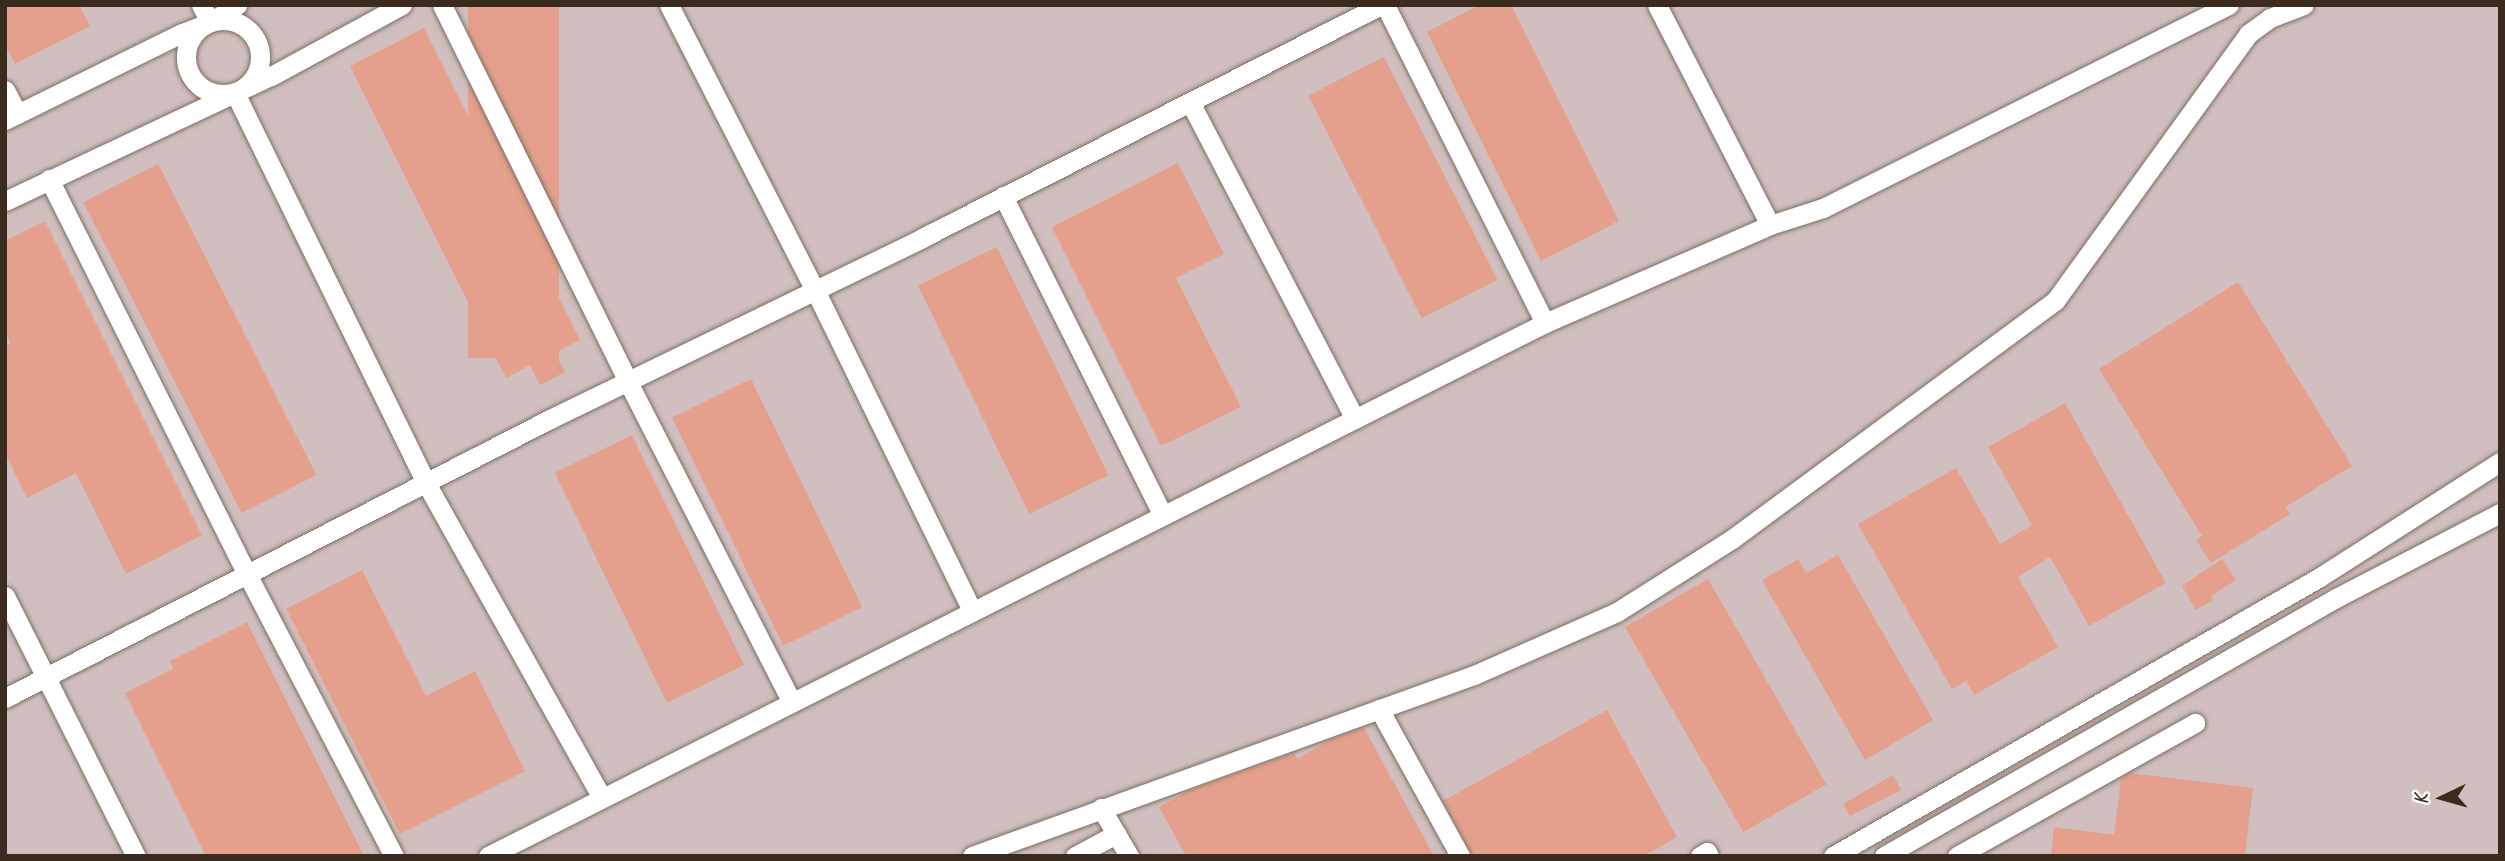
<!DOCTYPE html>
<style>
body{margin:0}
#map{position:relative;width:2505px;height:861px;overflow:hidden;background:#f4eed9;font-family:Caveat,sans-serif}
div>[style]{position:absolute}
.industrial>*{inset:0;background:#d1bfbf;transform-origin:0 0}
.building>*{inset:0;background:#e4a08d;transform-origin:0 0}
.roads{filter:drop-shadow(0 0 2px #7c6f5f) drop-shadow(0 0 2px #7c6f5f)}
.minor>*{height:19px;margin:-9.5px;padding:0 9.5px;transform-origin:9.5px;border-radius:9.5px;background:#fff}
.minor>.ring{margin:-9.5px;padding:0;box-sizing:content-box;background:none;border:19px solid #fff;border-radius:50%}
span{translate:-50% -50%;white-space:nowrap;text-align:center;line-height:1.15;-webkit-text-stroke:5px #fdfcf7;paint-order:stroke}
.frame{position:absolute;inset:0;border:7px solid #3b2a1e;pointer-events:none}
.north{position:absolute;left:2407px;top:763px;width:70px;height:70px;-webkit-text-stroke:5px #fdfcf7;paint-order:stroke;rotate:265deg;font-size:19px;font-weight:700;line-height:28px;text-align:center;color:#3b2a1e}
.north::after{content:'';display:block;margin:auto;width:24px;height:32px;background:#3b2a1e;clip-path:polygon(50% 0,100% 100%,50% 72%,0 100%)}
</style>
<div id="map">
<div class="industrial">
<div style="left:5px;top:5px;width:2495px;height:851px"></div>
</div>
<div class="building">
<div style="clip-path:polygon(5px 5px,79px 5px,90px 26px,15px 64px,5px 45px)"></div>
<div style="left:468px;top:5px;width:91px;height:353px"></div>
<div style="clip-path:polygon(1480px 5px,1511px 5px,1619px 221px,1541px 261px,1427px 32px)"></div>
<div style="clip-path:polygon(424px 28px,580px 340px,555px 353px,565px 372px,540px 385px,530px 365px,506px 378px,350px 66px)"></div>
<div style="left:1384px;top:57px;width:250px;height:85px;rotate:63deg"></div>
<div style="clip-path:polygon(1178px 163px,1224px 254px,1176px 278px,1241px 407px,1161px 446px,1052px 227px)"></div>
<div style="left:158px;top:164px;width:349px;height:84px;rotate:63deg"></div>
<div style="clip-path:polygon(45px 221px,202px 535px,126px 574px,76px 473px,27px 498px,5px 453px,5px 346px,11px 343px,5px 332px,5px 241px)"></div>
<div style="left:997px;top:247px;width:254px;height:88px;rotate:64deg"></div>
<div style="clip-path:polygon(2238px 282px,2352px 466px,2285px 507px,2290px 514px,2211px 563px,2196px 540px,2202px 536px,2099px 369px)"></div>
<div style="left:751px;top:379px;width:254px;height:88px;rotate:64deg"></div>
<div style="clip-path:polygon(2065px 403px,2166px 583px,2089px 626px,2050px 557px,2018px 577px,2058px 647px,1974px 695px,1966px 681px,1952px 689px,1858px 524px,1956px 468px,2000px 544px,2032px 525px,1988px 447px)"></div>
<div style="left:632px;top:435px;width:256px;height:86px;rotate:64deg"></div>
<div style="clip-path:polygon(1838px 555px,1933px 720px,1865px 760px,1762px 580px,1798px 559px,1806px 573px)"></div>
<div style="clip-path:polygon(2222px 559px,2236px 580px,2211px 596px,2213px 600px,2196px 610px,2182px 586px)"></div>
<div style="clip-path:polygon(362px 570px,426px 696px,475px 671px,525px 771px,400px 834px,286px 609px)"></div>
<div style="left:1708px;top:579px;width:237px;height:96px;rotate:60deg"></div>
<div style="clip-path:polygon(247px 622px,364px 856px,206px 856px,125px 693px,173px 669px,170px 661px)"></div>
<div style="clip-path:polygon(1607px 710px,1677px 837px,1644px 856px,1472px 856px,1443px 801px)"></div>
<div style="clip-path:polygon(1364px 728px,1434px 856px,1186px 856px,1159px 807px,1188px 791px,1294px 753px,1297px 759px,1332px 739px)"></div>
<div style="clip-path:polygon(2130px 773px,2253px 788px,2245px 856px,2051px 856px,2054px 827px,2114px 835px,2121px 778px)"></div>
<div style="clip-path:polygon(1893px 775px,1901px 790px,1850px 816px,1843px 804px)"></div>
</div>
<div class="roads">
<div class="minor">
<div style="left:201px;top:5px;width:19px;rotate:62deg"></div>
<div style="left:442px;top:5px;width:420px;rotate:63.7deg"></div>
<div style="left:628px;top:382px;width:358px;rotate:62.9deg"></div>
<div style="left:669px;top:5px;width:320px;rotate:62.9deg"></div>
<div style="left:815px;top:290px;width:357px;rotate:63.9deg"></div>
<div style="left:1385px;top:5px;width:356px;rotate:63.3deg"></div>
<div style="left:1657px;top:5px;width:247px;rotate:62.8deg"></div>
<div class="ring" style="left:186px;top:20px;width:55px;height:55px"></div>
<div style="left:5px;top:90px;width:27px;rotate:62deg"></div>
<div style="left:235px;top:93px;width:434px;rotate:63.9deg"></div>
<div style="left:426px;top:483px;width:359px;rotate:60.8deg"></div>
<div style="left:1190px;top:102px;width:357px;rotate:62.5deg"></div>
<div style="left:5px;top:120px;width:197px;rotate:-26.2deg"></div>
<div style="left:182px;top:33px;width:30px;rotate:-21deg"></div>
<div style="left:210px;top:22px;width:32px;rotate:-32deg"></div>
<div style="left:49px;top:179px;width:442px;rotate:63.4deg"></div>
<div style="left:247px;top:574px;width:318px;rotate:62.5deg"></div>
<div style="left:1003px;top:196px;width:357px;rotate:63.4deg"></div>
<div style="left:5px;top:201px;width:294px;rotate:-25.2deg"></div>
<div style="left:271px;top:76px;width:149px;rotate:-28.5deg"></div>
<div style="left:5px;top:596px;width:291px;rotate:63.3deg"></div>
<div style="left:5px;top:698px;width:612px;rotate:-27.11deg"></div>
<div style="left:550px;top:419px;width:414px;rotate:-25.9deg"></div>
<div style="left:922px;top:238px;width:515px;rotate:-26.91deg"></div>
<div style="left:1379px;top:709px;width:168px;rotate:61.1deg"></div>
<div style="left:1101px;top:808px;width:56px;rotate:59.7deg"></div>
<div style="left:488px;top:856px;width:1184px;rotate:-26.76deg"></div>
<div style="left:1545px;top:323px;width:245px;rotate:-23.5deg"></div>
<div style="left:1770px;top:225px;width:56px;rotate:-17.8deg"></div>
<div style="left:1823px;top:208px;width:454px;rotate:-26.6deg"></div>
<div style="left:972px;top:856px;width:534px;rotate:-19.83deg"></div>
<div style="left:1474px;top:675px;width:156px;rotate:-23.8deg"></div>
<div style="left:1617px;top:612px;width:136px;rotate:-32.4deg"></div>
<div style="left:1732px;top:539px;width:401px;rotate:-36.4deg"></div>
<div style="left:2055px;top:301px;width:329px;rotate:-54.1deg"></div>
<div style="left:2248px;top:34px;width:27px;rotate:-36deg"></div>
<div style="left:2270px;top:18px;width:36px;rotate:-21deg"></div>
<div style="left:1075px;top:856px;width:47px;rotate:-28.2deg"></div>
<div style="left:1700px;top:856px;width:8px;rotate:-30deg"></div>
<div style="left:1707px;top:852px;width:4px;rotate:63deg"></div>
<div style="left:1833px;top:856px;width:561px;rotate:-29.81deg"></div>
<div style="left:2320px;top:577px;width:214px;rotate:-32.6deg"></div>
<div style="left:1884px;top:856px;width:520px;rotate:-29.72deg"></div>
<div style="left:2336px;top:598px;width:185px;rotate:-27.4deg"></div>
<div style="left:1957px;top:856px;width:273px;rotate:-29.2deg"></div>
</div>
</div>
<div class="frame"></div>
<div class="north">K</div>
</div>
